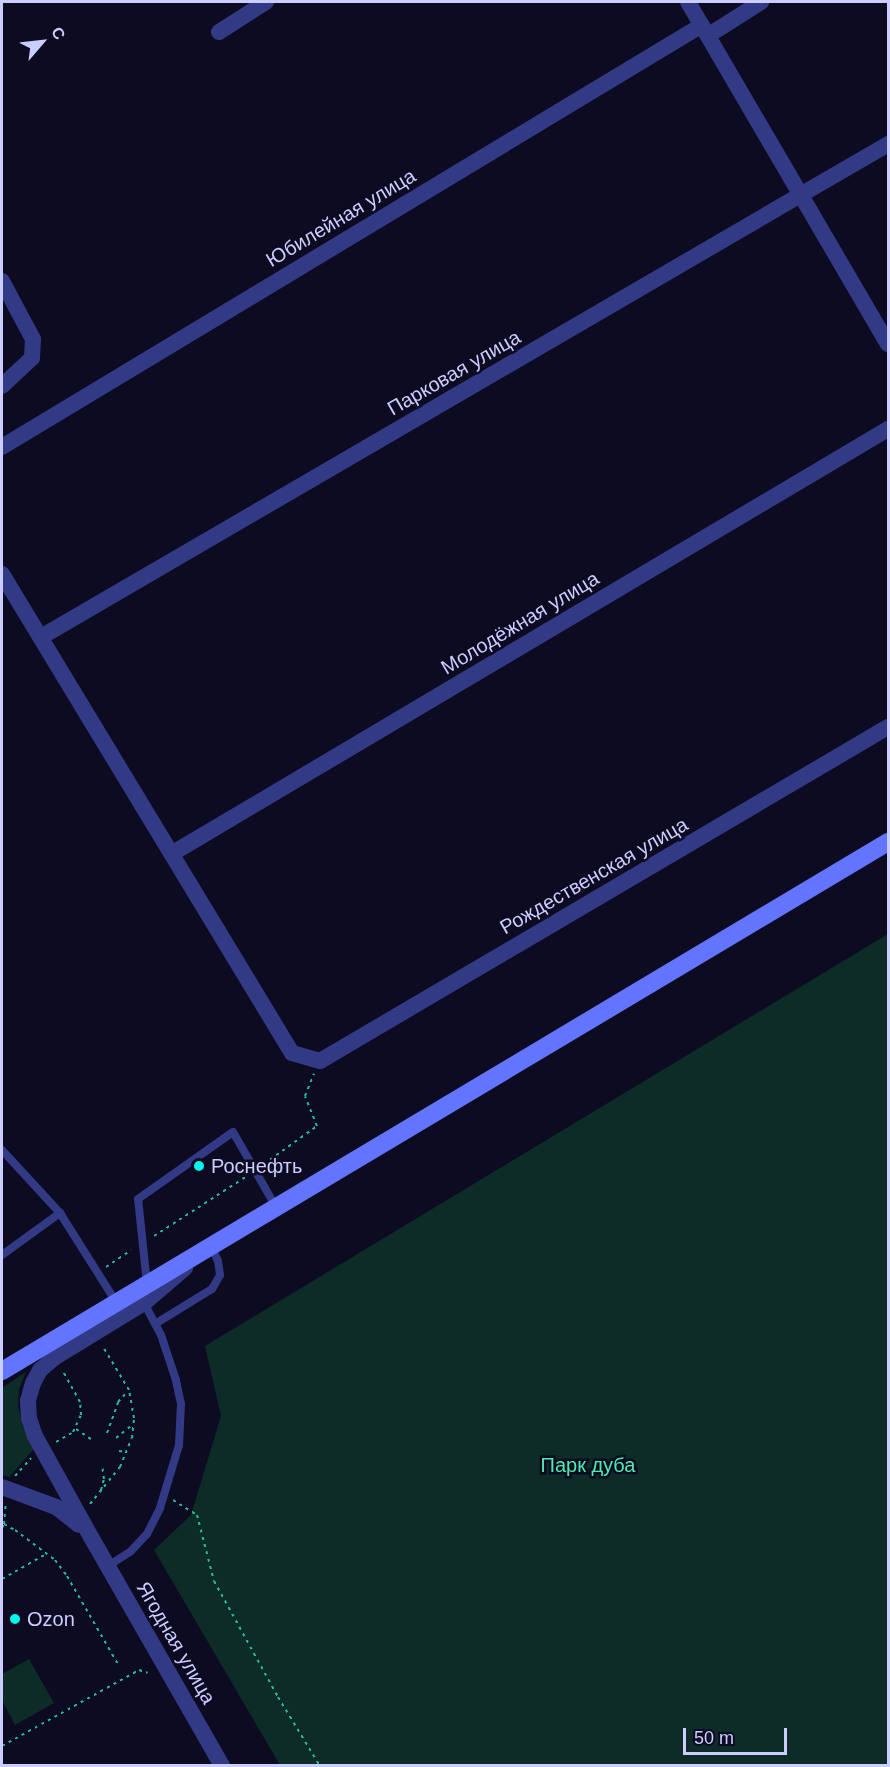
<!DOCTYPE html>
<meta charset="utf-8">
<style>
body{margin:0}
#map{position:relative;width:890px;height:1767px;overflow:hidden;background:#0c0b22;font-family:Helvetica,sans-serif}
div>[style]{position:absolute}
.green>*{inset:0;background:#0e2c27}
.path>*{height:2px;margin-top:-1px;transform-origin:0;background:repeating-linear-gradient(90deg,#23bc9d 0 3px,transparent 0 7.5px)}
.lane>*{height:8px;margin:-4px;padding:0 4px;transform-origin:4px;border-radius:4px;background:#323a85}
.street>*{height:16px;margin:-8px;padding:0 8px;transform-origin:8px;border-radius:8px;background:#323a85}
.secondary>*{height:18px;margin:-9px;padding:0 9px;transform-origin:9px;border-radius:9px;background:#6374ff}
.dots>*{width:16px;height:16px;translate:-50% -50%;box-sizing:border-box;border:3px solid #0c0b22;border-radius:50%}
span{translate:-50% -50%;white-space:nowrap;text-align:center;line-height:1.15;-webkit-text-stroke:5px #0c0b22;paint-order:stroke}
.street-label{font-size:20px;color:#cccdff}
.poi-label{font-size:20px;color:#cccdff}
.left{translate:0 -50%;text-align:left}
.park-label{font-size:20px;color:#4ee9ad}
.frame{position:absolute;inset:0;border:3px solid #cccdff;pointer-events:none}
.north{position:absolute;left:12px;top:12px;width:60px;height:60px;-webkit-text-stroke:4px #0c0b22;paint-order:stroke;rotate:62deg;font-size:16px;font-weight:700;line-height:24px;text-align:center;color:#cccdff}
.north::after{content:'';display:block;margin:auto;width:21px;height:27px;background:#cccdff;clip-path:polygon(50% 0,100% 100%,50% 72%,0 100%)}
.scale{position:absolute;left:683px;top:1728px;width:104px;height:27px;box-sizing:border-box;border:3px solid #cccdff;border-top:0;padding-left:8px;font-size:18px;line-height:21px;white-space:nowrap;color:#cccdff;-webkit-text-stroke:4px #0c0b22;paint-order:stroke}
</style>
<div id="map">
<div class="green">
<div style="clip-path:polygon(888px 934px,888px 1765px,280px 1765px,154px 1550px,191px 1515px,221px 1416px,205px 1346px)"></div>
<div style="clip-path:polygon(26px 1372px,19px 1389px,18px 1406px,22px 1424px,34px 1449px,9px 1477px,2px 1475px,2px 1388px)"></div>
<div style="clip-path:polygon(29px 1659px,54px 1703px,15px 1725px,2px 1700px,2px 1674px)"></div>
</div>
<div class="path">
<div style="left:264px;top:1164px;width:65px;rotate:-35.6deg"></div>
<div style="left:317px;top:1126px;width:32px;rotate:-112deg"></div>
<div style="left:305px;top:1096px;width:24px;rotate:-68deg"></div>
<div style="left:154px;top:1236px;width:111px;rotate:-32.8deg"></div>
<div style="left:106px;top:1267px;width:30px;rotate:-34deg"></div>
<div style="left:76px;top:1429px;width:18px;rotate:34deg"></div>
<div style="left:107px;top:1433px;width:33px;rotate:-70deg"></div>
<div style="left:118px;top:1402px;width:15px;rotate:-48deg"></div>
<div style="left:116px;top:1438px;width:21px;rotate:-39deg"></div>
<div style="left:56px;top:1442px;width:20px;rotate:-30deg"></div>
<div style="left:73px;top:1432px;width:19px;rotate:-65deg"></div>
<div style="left:81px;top:1415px;width:13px;rotate:-94deg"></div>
<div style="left:80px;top:1402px;width:35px;rotate:-119deg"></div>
<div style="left:119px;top:1451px;width:8px;rotate:7deg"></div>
<div style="left:15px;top:1476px;width:24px;rotate:-48deg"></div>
<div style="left:101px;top:1490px;width:11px;rotate:-75deg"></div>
<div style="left:104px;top:1479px;width:15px;rotate:-98deg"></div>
<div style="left:173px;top:1500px;width:28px;rotate:32deg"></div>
<div style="left:197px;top:1515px;width:68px;rotate:75.6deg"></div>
<div style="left:214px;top:1581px;width:132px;rotate:61.1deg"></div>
<div style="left:278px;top:1697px;width:81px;rotate:58.7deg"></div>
<div style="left:90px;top:1504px;width:48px;rotate:-51deg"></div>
<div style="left:120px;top:1467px;width:31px;rotate:-68deg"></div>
<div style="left:132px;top:1438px;width:20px;rotate:-84deg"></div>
<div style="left:134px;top:1418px;width:28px;rotate:-100deg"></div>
<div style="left:129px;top:1390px;width:52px;rotate:-121deg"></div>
<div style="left:4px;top:1524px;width:21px;rotate:-85deg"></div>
<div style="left:2px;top:1528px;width:4px;rotate:-63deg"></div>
<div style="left:4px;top:1524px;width:13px;rotate:29deg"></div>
<div style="left:15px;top:1530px;width:50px;rotate:36.9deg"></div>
<div style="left:55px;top:1560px;width:20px;rotate:53deg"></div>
<div style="left:67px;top:1576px;width:104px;rotate:60deg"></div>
<div style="left:2px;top:1579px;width:51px;rotate:-29.6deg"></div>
<div style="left:2px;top:1746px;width:157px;rotate:-29deg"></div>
<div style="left:139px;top:1670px;width:9px;rotate:18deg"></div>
</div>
<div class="lane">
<div style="left:2px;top:1150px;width:86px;rotate:47.4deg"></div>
<div style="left:60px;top:1213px;width:105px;rotate:57.8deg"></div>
<div style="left:2px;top:1255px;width:72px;rotate:-35.9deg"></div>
<div style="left:147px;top:1284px;width:85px;rotate:-96deg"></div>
<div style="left:138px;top:1199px;width:116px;rotate:-35.2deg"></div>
<div style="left:233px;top:1132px;width:86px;rotate:60.2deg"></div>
<div style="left:155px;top:1324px;width:67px;rotate:-31.6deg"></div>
<div style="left:212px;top:1289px;width:16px;rotate:-60deg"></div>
<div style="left:220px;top:1275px;width:14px;rotate:-98deg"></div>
<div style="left:218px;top:1261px;width:17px;rotate:-115deg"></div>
<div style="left:108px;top:1566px;width:27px;rotate:-33deg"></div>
<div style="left:131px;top:1551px;width:23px;rotate:-47deg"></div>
<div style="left:147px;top:1534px;width:29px;rotate:-63deg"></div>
<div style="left:160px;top:1508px;width:66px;rotate:-73.2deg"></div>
<div style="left:179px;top:1445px;width:41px;rotate:-87.2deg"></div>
<div style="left:181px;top:1404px;width:25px;rotate:-102deg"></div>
<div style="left:176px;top:1380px;width:47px;rotate:-108.4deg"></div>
<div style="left:161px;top:1335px;width:36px;rotate:-118deg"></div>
</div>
<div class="street">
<div style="left:688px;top:2px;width:396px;rotate:59.7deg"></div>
<div style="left:219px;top:32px;width:56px;rotate:-32.6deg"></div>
<div style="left:709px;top:35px;width:62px;rotate:-32.4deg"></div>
<div style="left:2px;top:281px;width:66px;rotate:61.9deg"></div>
<div style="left:33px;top:339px;width:19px;rotate:93deg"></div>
<div style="left:32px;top:358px;width:41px;rotate:137deg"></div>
<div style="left:2px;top:447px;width:817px;rotate:-31.08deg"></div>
<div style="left:2px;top:574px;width:560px;rotate:58.81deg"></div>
<div style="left:292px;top:1053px;width:29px;rotate:16deg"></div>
<div style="left:320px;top:1061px;width:659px;rotate:-30.46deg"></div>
<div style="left:41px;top:637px;width:980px;rotate:-30.2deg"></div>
<div style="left:173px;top:853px;width:831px;rotate:-30.67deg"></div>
<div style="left:185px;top:1268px;width:54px;rotate:139.5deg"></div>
<div style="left:144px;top:1303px;width:105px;rotate:148.6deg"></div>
<div style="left:54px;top:1358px;width:18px;rotate:139deg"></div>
<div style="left:40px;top:1370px;width:15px;rotate:118deg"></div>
<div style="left:33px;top:1383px;width:19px;rotate:106deg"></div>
<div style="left:28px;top:1401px;width:17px;rotate:87deg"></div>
<div style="left:29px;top:1418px;width:19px;rotate:72deg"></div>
<div style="left:35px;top:1436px;width:115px;rotate:61deg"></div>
<div style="left:91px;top:1537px;width:264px;rotate:60.2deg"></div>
<div style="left:2px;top:1487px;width:58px;rotate:20.3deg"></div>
<div style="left:56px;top:1507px;width:29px;rotate:38deg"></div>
</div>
<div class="secondary">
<div style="left:2px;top:1371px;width:1032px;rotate:-30.84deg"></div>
</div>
<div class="dots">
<div style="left:199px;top:1166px;background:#00f7ed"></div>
<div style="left:15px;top:1619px;background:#00f7ed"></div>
</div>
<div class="street-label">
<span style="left:341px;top:218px;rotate:-31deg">Юбилейная улица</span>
<span style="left:454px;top:373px;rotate:-30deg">Парковая улица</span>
<span style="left:520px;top:623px;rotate:-31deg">Молодёжная улица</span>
<span style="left:594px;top:876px;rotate:-30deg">Рождественская улица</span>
<span style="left:176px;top:1643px;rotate:60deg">Ягодная улица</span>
</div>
<div class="poi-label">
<span class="left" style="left:211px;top:1166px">Роснефть</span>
<span class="left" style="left:27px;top:1619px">Ozon</span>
</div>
<div class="park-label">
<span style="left:588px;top:1465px">Парк дуба</span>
</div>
<div class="frame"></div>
<div class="north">С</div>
<div class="scale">50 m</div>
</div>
